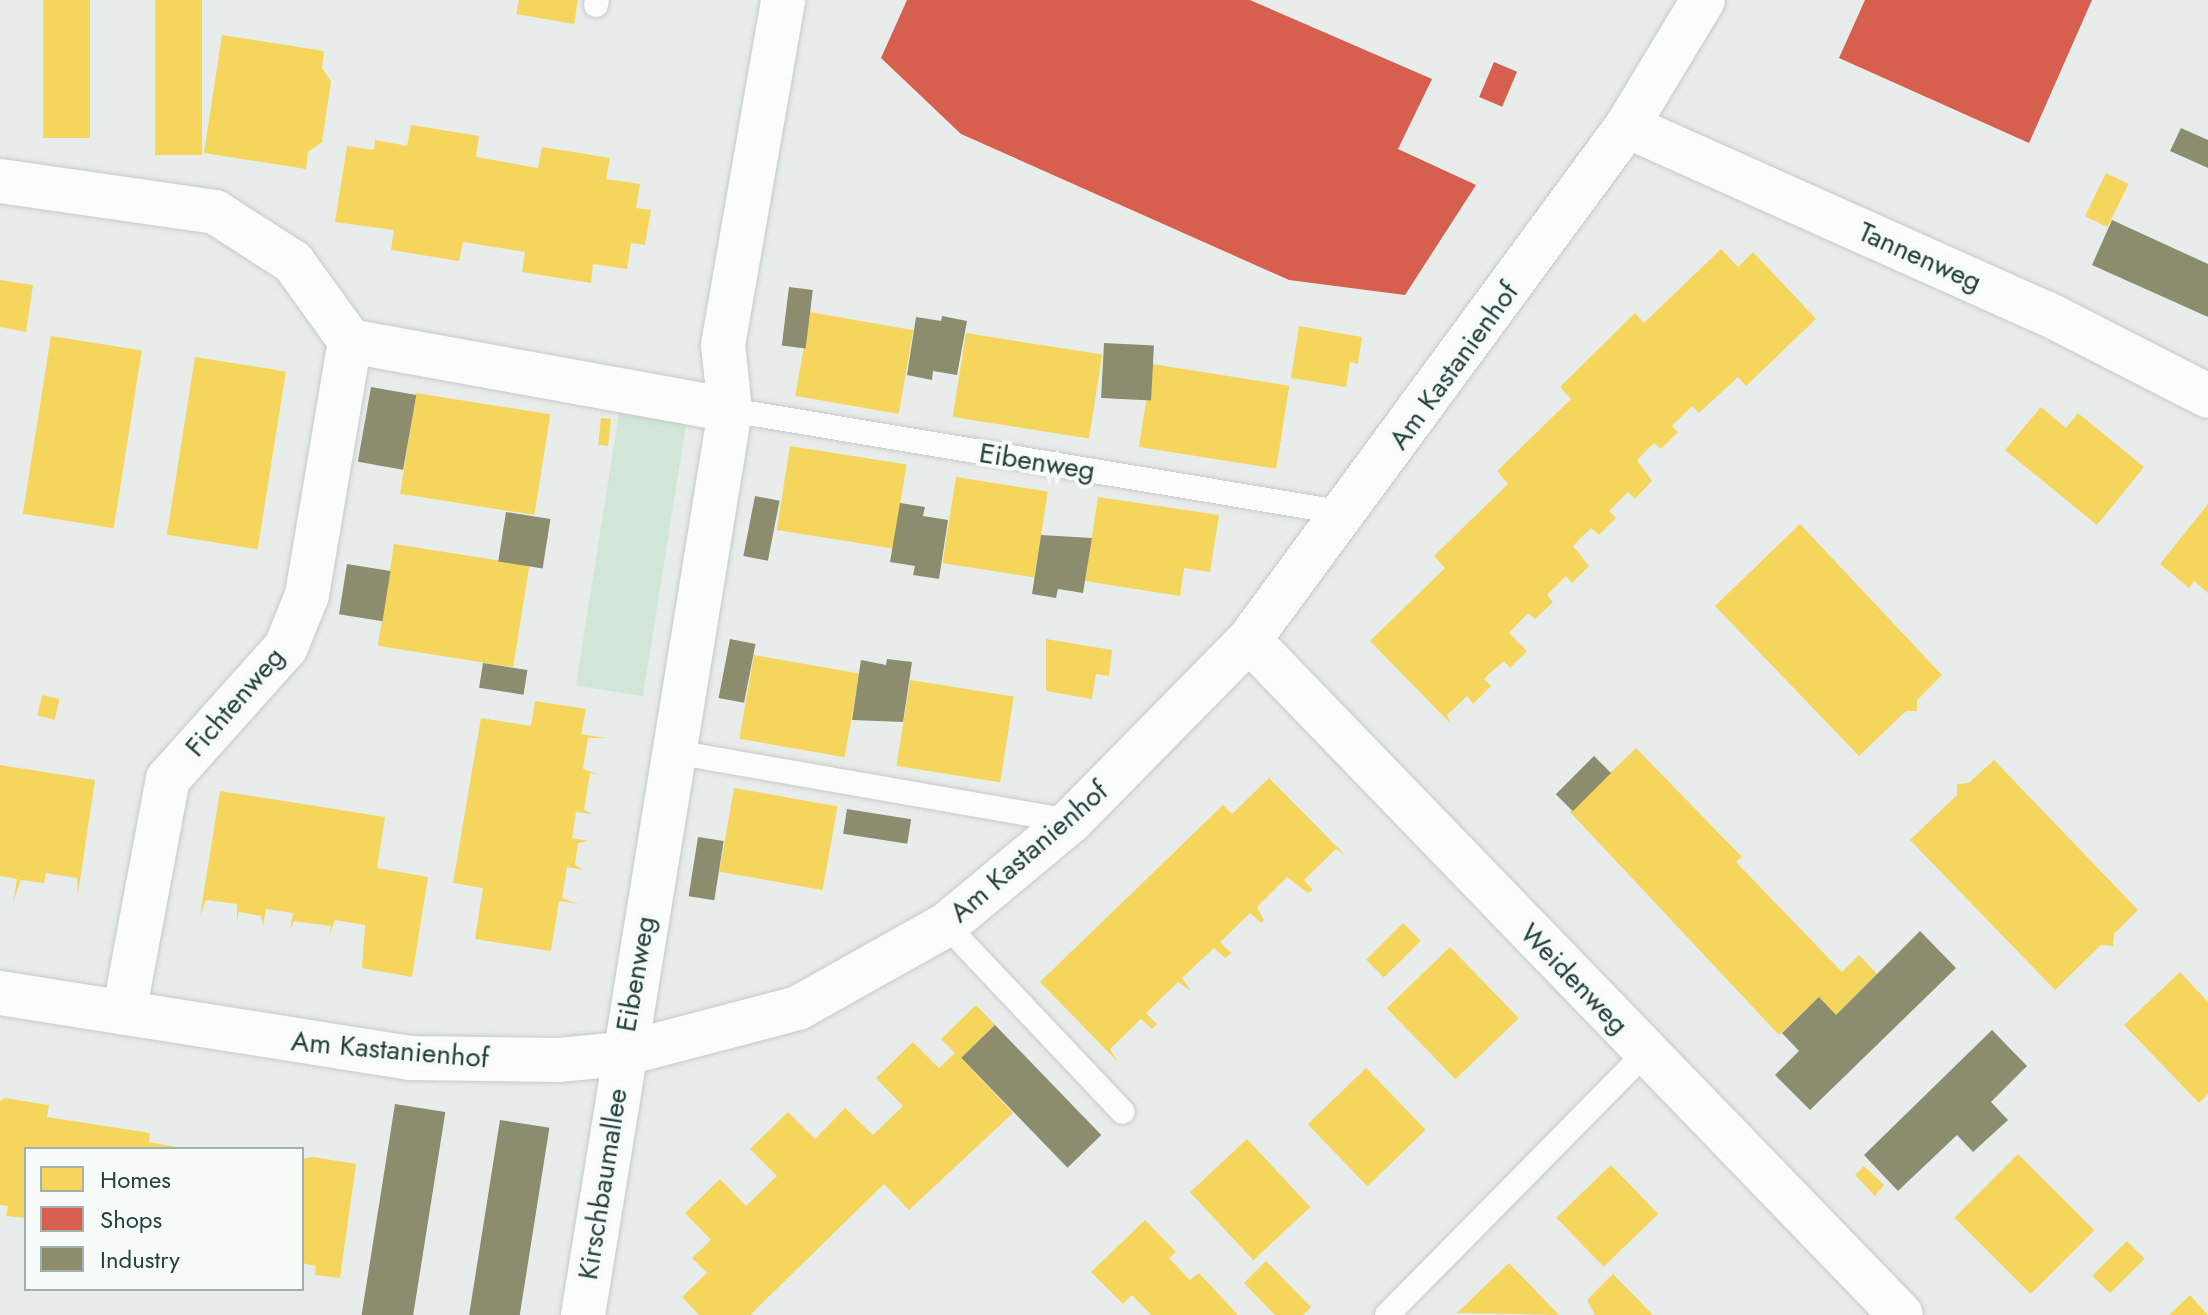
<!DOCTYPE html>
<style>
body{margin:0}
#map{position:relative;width:2208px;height:1315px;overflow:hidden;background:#e8edeb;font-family:Jost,sans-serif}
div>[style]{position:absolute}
.green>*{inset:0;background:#d1e6d8;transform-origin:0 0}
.homes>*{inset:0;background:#f6d55c;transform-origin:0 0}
.shops>*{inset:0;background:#d6604d;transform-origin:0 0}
.industry>*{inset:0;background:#8c8c6e;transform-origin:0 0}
.roads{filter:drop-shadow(0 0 2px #c5cac8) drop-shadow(0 0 2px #c5cac8)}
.service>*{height:24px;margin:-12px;padding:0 12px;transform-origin:12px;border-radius:12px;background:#fcfcfc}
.minor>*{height:44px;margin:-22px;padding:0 22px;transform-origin:22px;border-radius:22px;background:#fcfcfc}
span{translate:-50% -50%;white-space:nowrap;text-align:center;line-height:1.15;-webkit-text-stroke:8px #f7fbf9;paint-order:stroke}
.street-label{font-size:28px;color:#24423a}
.legend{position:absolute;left:24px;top:1147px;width:280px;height:144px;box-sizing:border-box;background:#f7fbf9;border:2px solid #a3b1ad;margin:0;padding:10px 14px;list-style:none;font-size:24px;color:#24423a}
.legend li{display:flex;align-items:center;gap:16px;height:40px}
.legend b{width:40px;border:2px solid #a3b1ad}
</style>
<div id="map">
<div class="green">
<div style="left:619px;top:413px;width:68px;height:276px;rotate:9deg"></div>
</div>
<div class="homes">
<div style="left:43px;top:0;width:47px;height:138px"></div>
<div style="left:155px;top:0;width:47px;height:155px"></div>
<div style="clip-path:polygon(519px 0,578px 0,574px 24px,516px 14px)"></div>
<div style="clip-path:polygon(222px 35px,324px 51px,322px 68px,331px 81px,322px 142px,308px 152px,306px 169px,204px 153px)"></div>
<div style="clip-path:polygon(411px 125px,479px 136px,476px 157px,538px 168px,542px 147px,610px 158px,606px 179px,640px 184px,636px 208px,651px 210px,645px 245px,631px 243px,627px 269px,593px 264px,591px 283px,522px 272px,525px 252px,463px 242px,459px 261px,391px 250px,394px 230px,335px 222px,347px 146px,374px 150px,375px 140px,407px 146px)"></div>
<div style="left:2106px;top:173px;width:25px;height:48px;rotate:26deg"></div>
<div style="clip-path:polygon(1721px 249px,1738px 267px,1753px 252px,1816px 319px,1746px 386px,1738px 377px,1699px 413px,1692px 406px,1672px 426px,1678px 432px,1661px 449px,1654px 443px,1637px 460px,1652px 481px,1635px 499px,1628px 492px,1609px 511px,1616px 518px,1599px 535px,1591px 528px,1573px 546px,1589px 566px,1572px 583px,1566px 576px,1547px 595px,1553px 602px,1535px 619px,1528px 613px,1509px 633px,1527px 651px,1510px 668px,1504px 661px,1490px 673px,1484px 679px,1491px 686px,1473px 704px,1467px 696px,1447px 715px,1451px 724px,1370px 641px,1445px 568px,1434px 556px,1508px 484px,1497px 471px,1571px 399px,1560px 387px,1635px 313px,1644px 323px)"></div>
<div style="clip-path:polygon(0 280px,33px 285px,26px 332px,0 327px)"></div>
<div style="left:810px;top:312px;width:105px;height:85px;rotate:10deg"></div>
<div style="clip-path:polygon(1299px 326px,1362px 337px,1358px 364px,1350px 362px,1346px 387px,1291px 378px)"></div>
<div style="left:966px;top:333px;width:138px;height:85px;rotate:9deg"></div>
<div style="left:51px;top:336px;width:92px;height:180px;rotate:9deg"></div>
<div style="left:195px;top:357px;width:92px;height:180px;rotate:9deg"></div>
<div style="left:1152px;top:364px;width:139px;height:84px;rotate:9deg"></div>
<div style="left:416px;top:393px;width:136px;height:102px;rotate:9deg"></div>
<div style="clip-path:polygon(2041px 407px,2066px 428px,2078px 413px,2144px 467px,2097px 525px,2005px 450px)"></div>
<div style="left:601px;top:418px;width:10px;height:27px;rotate:6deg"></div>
<div style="left:790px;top:446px;width:118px;height:85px;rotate:9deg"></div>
<div style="left:956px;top:477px;width:93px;height:87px;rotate:9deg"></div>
<div style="clip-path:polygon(1098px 497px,1219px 515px,1210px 572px,1184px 568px,1180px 596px,1085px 581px)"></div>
<div style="clip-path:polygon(2208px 504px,2208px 593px,2194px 581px,2189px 588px,2160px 564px)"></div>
<div style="clip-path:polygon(1800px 524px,1942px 675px,1917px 700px,1917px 711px,1906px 711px,1859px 756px,1715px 606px)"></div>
<div style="left:394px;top:544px;width:137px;height:103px;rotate:9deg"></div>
<div style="clip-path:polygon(1046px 639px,1112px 650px,1109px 676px,1096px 674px,1092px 699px,1046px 691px)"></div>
<div style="left:754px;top:655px;width:107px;height:85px;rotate:10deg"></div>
<div style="left:910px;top:680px;width:105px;height:87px;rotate:9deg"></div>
<div style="left:42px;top:695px;width:18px;height:21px;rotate:13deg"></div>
<div style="clip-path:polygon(535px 701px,586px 709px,581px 734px,606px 738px,588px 738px,583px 769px,600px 775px,590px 773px,584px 810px,593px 814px,576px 812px,572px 838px,589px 841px,578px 843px,575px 865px,584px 870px,567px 867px,562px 898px,578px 904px,559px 901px,551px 951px,475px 939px,483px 888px,453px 883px,481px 718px,531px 726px)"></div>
<div style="clip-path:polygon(1636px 748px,1742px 857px,1736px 862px,1842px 972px,1859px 955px,1877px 974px,1836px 1015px,1819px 997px,1779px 1035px,1570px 812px)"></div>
<div style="clip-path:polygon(1994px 760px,2138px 910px,2114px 934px,2113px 946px,2101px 945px,2055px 990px,1910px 840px,1957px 795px,1957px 784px,1969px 783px)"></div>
<div style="clip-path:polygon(0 765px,95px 780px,78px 894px,77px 878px,46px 873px,44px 883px,21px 880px,13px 902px,17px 879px,0 876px)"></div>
<div style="clip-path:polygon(1269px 778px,1346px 856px,1336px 849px,1304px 880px,1313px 890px,1308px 893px,1287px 877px,1257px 907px,1264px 921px,1261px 923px,1250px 913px,1220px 942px,1231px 953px,1225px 958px,1214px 948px,1182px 978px,1191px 991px,1178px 982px,1146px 1013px,1157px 1024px,1152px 1029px,1141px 1019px,1110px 1049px,1118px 1062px,1040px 982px,1223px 805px,1232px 814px)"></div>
<div style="left:734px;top:788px;width:105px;height:85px;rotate:10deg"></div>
<div style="clip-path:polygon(220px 791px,385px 817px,377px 868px,428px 877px,412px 977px,362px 968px,365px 925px,335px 920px,329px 936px,331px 926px,294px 921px,290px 930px,293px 913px,266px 909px,263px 926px,261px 916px,239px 912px,237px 922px,237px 904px,206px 900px,200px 916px)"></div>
<div style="left:1403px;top:923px;width:25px;height:52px;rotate:45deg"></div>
<div style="left:1450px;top:947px;width:99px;height:88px;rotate:46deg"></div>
<div style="clip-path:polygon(2180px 972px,2208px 1002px,2208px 1094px,2199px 1103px,2124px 1025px)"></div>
<div style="clip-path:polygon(976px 1005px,995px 1025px,961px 1058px,1013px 1113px,909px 1210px,884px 1184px,750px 1315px,699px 1315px,682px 1297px,707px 1273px,692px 1258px,711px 1240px,685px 1213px,720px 1179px,746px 1206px,777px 1176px,750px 1149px,788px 1112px,815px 1139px,845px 1108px,873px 1135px,903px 1106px,876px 1078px,913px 1042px,939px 1068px,955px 1053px,941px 1039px)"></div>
<div style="left:1366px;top:1068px;width:86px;height:81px;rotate:46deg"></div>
<div style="clip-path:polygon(5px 1098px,49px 1105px,47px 1117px,150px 1133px,149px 1142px,187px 1149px,26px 1149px,26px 1218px,6px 1216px,8px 1206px,0 1205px,0 1101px)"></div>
<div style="left:1247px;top:1139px;width:93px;height:78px;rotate:47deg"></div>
<div style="left:2018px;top:1154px;width:108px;height:90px;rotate:45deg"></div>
<div style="clip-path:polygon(313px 1157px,356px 1164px,340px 1278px,315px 1275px,316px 1266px,302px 1263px,302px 1159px)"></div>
<div style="left:1611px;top:1165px;width:68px;height:76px;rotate:46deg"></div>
<div style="clip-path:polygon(1864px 1166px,1884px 1185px,1875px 1196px,1855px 1175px)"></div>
<div style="clip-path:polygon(1145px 1220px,1176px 1252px,1169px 1258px,1190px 1280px,1199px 1273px,1238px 1315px,1151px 1315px,1132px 1295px,1123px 1304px,1091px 1272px)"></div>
<div style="left:2127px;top:1241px;width:25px;height:49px;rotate:45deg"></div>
<div style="clip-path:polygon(1266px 1261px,1311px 1307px,1303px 1315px,1275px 1315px,1244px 1283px)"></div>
<div style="clip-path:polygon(1509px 1263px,1559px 1315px,1457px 1313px)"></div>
<div style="clip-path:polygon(1613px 1274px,1653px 1315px,1595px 1315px,1587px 1300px)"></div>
<div style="clip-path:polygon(2190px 1295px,2208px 1315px,2169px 1315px)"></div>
</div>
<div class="shops">
<div style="clip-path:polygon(907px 0,1250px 0,1432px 79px,1398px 149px,1476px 185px,1405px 295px,1289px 280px,961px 134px,881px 58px)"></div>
<div style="clip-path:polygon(1865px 0,2092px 0,2029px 143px,1839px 58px)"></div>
<div style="left:1494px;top:62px;width:25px;height:38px;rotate:23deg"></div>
</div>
<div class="industry">
<div style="clip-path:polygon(2181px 128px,2208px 140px,2208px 168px,2170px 151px)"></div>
<div style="clip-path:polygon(2112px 220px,2208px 264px,2208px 317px,2092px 265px)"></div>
<div style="left:789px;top:287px;width:24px;height:59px;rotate:7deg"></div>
<div style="clip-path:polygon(942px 316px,967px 321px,957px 375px,933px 371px,932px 380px,907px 375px,916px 317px,941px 321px)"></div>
<div style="left:1104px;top:343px;width:50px;height:55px;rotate:3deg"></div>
<div style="left:371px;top:387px;width:46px;height:76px;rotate:10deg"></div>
<div style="left:755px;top:496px;width:25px;height:61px;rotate:11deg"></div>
<div style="clip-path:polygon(900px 503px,925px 507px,923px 516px,948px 520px,939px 579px,913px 575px,915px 566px,890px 562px)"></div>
<div style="left:506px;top:512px;width:45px;height:50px;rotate:9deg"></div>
<div style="clip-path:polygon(1041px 535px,1092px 538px,1083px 593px,1058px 589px,1056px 598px,1032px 594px)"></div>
<div style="left:347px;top:564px;width:44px;height:51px;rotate:9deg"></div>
<div style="left:730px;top:639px;width:26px;height:60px;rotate:11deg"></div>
<div style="clip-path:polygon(887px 659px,912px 662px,903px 722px,852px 720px,861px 660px,886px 665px)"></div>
<div style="left:483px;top:663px;width:45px;height:25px;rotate:9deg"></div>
<div style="left:1594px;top:756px;width:24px;height:54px;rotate:45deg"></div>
<div style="left:847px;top:809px;width:65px;height:25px;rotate:9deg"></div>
<div style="left:698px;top:837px;width:26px;height:60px;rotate:9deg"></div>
<div style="clip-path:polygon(1920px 931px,1956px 968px,1810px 1110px,1775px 1075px,1799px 1051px,1782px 1033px,1819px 997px,1836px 1015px)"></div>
<div style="left:995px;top:1025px;width:153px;height:47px;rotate:46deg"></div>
<div style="clip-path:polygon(1992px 1030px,2027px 1066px,1991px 1102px,2008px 1120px,1973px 1152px,1957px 1135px,1898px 1191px,1864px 1155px)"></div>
<div style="left:395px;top:1104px;width:51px;height:214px;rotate:9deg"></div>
<div style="left:500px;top:1120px;width:50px;height:198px;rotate:9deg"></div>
</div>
<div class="roads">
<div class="service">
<div style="left:596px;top:5px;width:5px;rotate:-79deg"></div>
<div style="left:730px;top:410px;width:624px;rotate:9.51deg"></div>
<div style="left:674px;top:752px;width:403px;rotate:9.9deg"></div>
<div style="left:946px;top:925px;width:257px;rotate:46.6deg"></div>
<div style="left:1387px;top:1315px;width:368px;rotate:-45.4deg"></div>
</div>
<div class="minor">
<div style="left:1627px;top:126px;width:461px;rotate:24.1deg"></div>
<div style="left:2048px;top:314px;width:180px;rotate:27.1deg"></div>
<div style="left:0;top:181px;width:217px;rotate:8.2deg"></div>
<div style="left:215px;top:212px;width:93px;rotate:32.7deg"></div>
<div style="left:293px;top:262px;width:97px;rotate:54.2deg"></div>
<div style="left:350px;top:341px;width:386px;rotate:10.3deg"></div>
<div style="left:1249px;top:640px;width:938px;rotate:45.99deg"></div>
<div style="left:0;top:993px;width:414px;rotate:9deg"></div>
<div style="left:409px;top:1058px;width:149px;rotate:0.8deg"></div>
<div style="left:558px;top:1060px;width:65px;rotate:-5.3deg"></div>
<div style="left:623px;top:1054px;width:181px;rotate:-14.7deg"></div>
<div style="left:798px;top:1008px;width:170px;rotate:-29.3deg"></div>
<div style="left:946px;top:925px;width:163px;rotate:-39.8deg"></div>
<div style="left:1071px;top:821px;width:254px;rotate:-45.5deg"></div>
<div style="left:1249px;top:640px;width:638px;rotate:-53.67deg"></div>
<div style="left:1627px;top:126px;width:147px;rotate:-58.9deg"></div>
<div style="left:124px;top:1013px;width:238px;rotate:-79.4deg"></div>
<div style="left:168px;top:779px;width:177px;rotate:-48.2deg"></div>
<div style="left:286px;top:647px;width:56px;rotate:-68deg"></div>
<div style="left:307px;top:595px;width:258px;rotate:-80.4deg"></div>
<div style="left:583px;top:1315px;width:917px;rotate:-80.77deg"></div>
<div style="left:730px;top:410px;width:65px;rotate:-96.1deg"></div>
<div style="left:723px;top:345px;width:350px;rotate:-80.1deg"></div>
</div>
</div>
<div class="street-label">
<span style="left:1920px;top:257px;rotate:24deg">Tannenweg</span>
<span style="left:1454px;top:366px;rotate:-54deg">Am Kastanienhof</span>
<span style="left:1037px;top:462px;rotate:9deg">Eibenweg</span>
<span style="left:235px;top:702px;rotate:-49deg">Fichtenweg</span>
<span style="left:1029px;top:852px;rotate:-41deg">Am Kastanienhof</span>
<span style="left:636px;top:974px;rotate:-80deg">Eibenweg</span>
<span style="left:1574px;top:979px;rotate:46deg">Weidenweg</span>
<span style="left:390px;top:1050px;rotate:5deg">Am Kastanienhof</span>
<span style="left:603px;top:1184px;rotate:-81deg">Kirschbaumallee</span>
</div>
<ul class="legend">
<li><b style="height:22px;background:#f6d55c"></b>Homes</li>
<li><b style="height:22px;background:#d6604d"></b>Shops</li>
<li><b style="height:22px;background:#8c8c6e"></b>Industry</li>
</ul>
</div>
